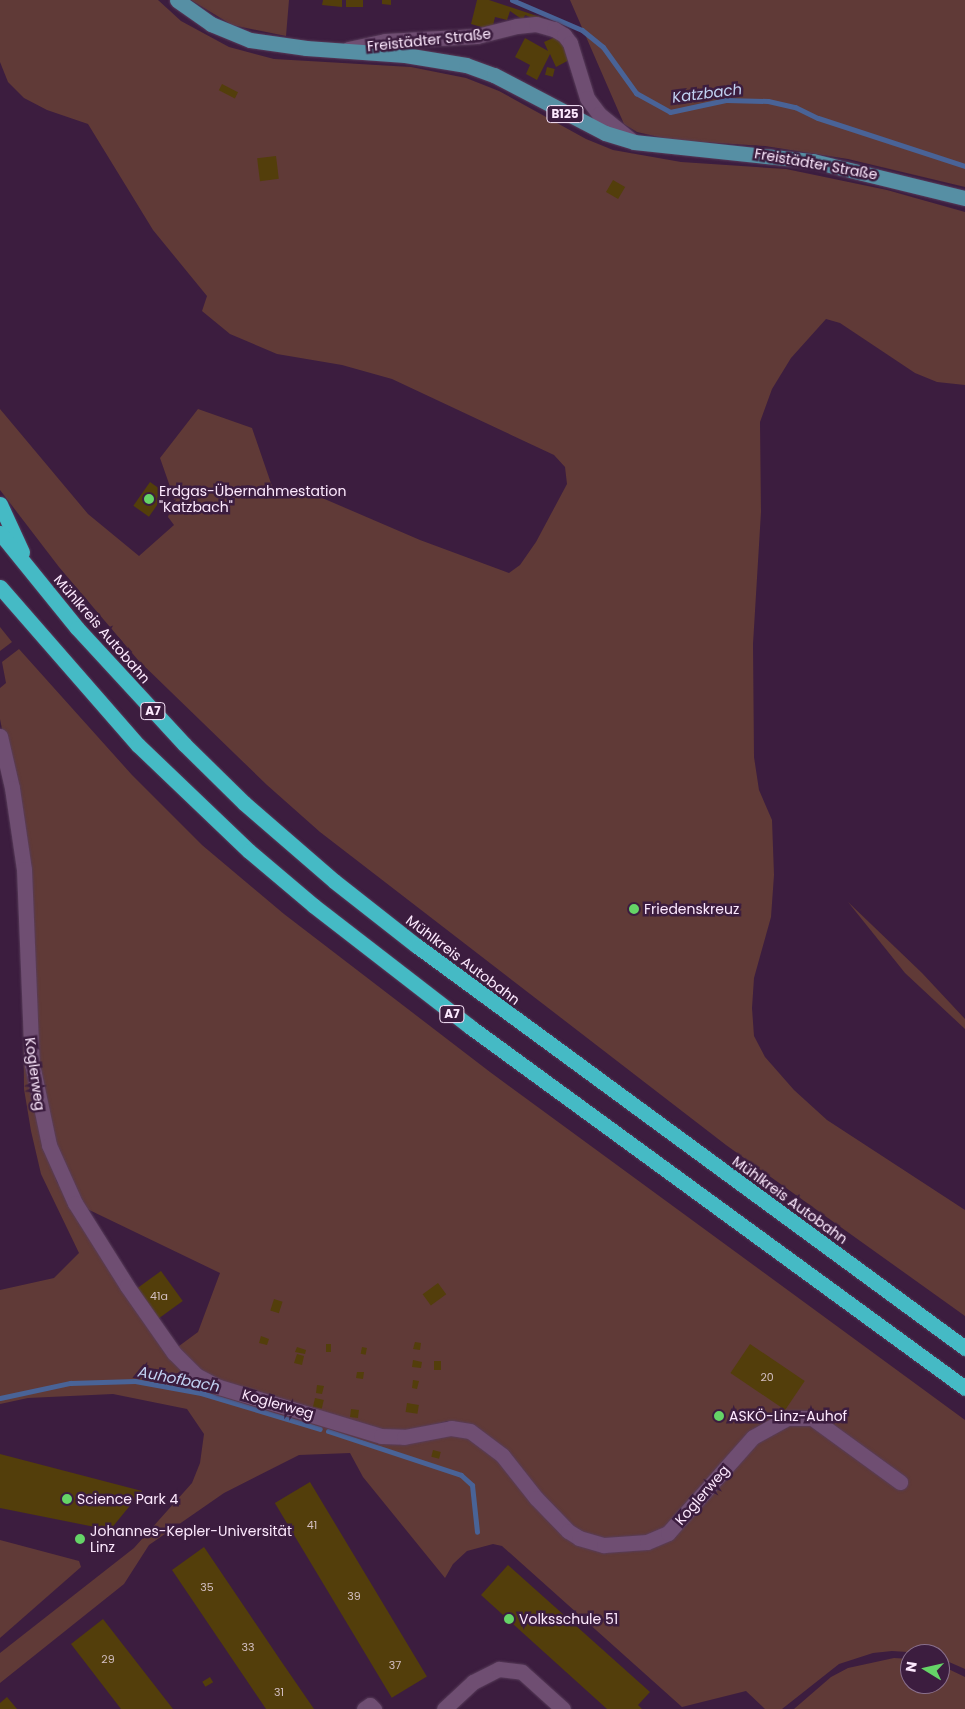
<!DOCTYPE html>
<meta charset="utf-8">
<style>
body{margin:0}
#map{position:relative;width:965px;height:1709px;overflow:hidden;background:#3c1d3f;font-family:Poppins,sans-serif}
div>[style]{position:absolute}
.green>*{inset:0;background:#603a37}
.stream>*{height:5px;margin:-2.5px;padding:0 2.5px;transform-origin:2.5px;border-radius:2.5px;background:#496397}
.building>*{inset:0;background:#533e0b;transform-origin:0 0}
.roads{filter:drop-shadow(0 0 1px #573c59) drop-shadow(0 0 1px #573c59)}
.minor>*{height:15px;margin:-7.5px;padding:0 7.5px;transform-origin:7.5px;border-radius:7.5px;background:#6f4e72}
.primary>*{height:15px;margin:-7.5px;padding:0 7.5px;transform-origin:7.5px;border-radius:7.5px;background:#568fa4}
.motorway>*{height:15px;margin:-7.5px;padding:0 7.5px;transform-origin:7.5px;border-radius:7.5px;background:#45bac5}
.dots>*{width:14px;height:14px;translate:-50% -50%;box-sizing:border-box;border:2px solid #3c1d3f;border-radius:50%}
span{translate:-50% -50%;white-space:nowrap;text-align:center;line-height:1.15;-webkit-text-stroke:5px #3c1d3f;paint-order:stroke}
.number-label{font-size:11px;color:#d2bec1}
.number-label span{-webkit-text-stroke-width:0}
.shield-label span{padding:1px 4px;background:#3c1d3f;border:1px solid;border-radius:4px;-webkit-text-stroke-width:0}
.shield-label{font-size:12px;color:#fde9fe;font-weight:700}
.street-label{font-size:14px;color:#fde9fe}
.poi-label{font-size:14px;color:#fde9fe}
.left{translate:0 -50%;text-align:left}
.water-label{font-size:15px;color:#c1d2f2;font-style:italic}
.north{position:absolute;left:900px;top:1644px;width:50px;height:50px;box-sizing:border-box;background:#3c1d3f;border:1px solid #896f8b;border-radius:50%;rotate:279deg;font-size:14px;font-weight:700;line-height:20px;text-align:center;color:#fde9fe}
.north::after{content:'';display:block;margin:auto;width:18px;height:22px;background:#65d467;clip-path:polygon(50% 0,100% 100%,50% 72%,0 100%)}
</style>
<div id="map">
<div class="green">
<div style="clip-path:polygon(0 0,158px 0,181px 21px,229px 47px,274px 59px,411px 67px,466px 78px,499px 91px,586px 139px,613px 150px,681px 162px,786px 169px,887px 190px,965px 212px,965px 385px,937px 382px,915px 373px,840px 323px,826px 319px,791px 358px,772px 389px,760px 422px,761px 512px,753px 644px,754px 757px,759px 790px,772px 820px,774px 875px,771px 917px,754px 978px,752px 1008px,754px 1036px,765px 1057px,794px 1090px,827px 1120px,965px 1210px,965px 1316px,726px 1145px,320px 832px,267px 785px,138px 660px,59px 567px,0 490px,0 409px,88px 514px,139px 556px,174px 525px,168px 517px,174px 498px,160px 458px,198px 409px,252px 428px,275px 495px,287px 491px,306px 491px,420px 540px,509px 573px,520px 565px,536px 542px,567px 484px,565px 467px,554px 455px,505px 432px,392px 379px,342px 365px,277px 354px,230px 334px,202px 311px,207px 296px,153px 230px,88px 124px,47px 110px,24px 98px,8px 82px,0 62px)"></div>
<div style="clip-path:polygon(191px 0,289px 0,286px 36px,232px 25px)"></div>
<div style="clip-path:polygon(570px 0,965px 0,965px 187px,848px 159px,765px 146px,672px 140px,637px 132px,624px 124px)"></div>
<div style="clip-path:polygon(0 627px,12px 642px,0 651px)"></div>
<div style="clip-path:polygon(19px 649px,132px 775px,202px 845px,284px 914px,490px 1072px,965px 1420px,965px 1669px,940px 1658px,940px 1654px,892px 1651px,873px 1653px,839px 1664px,782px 1709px,765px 1709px,746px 1691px,682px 1707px,502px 1546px,493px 1544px,467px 1551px,453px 1564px,445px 1578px,363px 1477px,350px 1453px,299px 1455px,224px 1493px,149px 1545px,124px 1584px,0 1683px,0 1653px,134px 1548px,192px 1483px,200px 1463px,204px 1434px,187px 1409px,113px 1394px,28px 1398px,0 1404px,0 1290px,54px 1278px,79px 1253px,41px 1174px,31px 1131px,24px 1089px,23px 992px,28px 1069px,39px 1130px,57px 1182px,144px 1323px,185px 1374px,220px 1391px,383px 1442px,407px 1443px,448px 1434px,476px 1440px,513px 1476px,555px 1527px,590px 1548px,615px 1550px,654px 1544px,670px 1538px,683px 1524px,677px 1520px,656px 1535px,639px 1539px,591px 1539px,579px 1534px,554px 1514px,508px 1456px,465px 1424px,448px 1421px,405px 1432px,379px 1430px,222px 1384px,192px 1365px,175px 1349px,198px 1332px,220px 1273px,81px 1206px,58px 1158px,40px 1091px,32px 1019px,29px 865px,0 719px,0 688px,6px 683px,2px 662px)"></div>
<div style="clip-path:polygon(848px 902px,922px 973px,965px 1019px,965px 1029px,905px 973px)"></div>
<div style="clip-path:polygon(0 1540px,79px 1561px,81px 1567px,0 1638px)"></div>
<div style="clip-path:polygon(894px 1658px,910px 1659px,910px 1684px,940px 1684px,940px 1665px,965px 1677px,965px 1709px,794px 1709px,831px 1677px,848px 1668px)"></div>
</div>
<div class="stream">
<div style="left:512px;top:0;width:76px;rotate:23.2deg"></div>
<div style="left:582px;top:30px;width:27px;rotate:39deg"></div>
<div style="left:603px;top:47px;width:57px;rotate:54.3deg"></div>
<div style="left:636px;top:93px;width:39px;rotate:29deg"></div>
<div style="left:670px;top:112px;width:57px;rotate:-12.1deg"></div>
<div style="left:726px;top:100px;width:42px;rotate:1.4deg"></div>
<div style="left:768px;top:101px;width:28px;rotate:13deg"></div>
<div style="left:795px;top:107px;width:25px;rotate:26deg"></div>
<div style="left:818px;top:118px;width:155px;rotate:18.1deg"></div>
<div style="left:0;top:1398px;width:72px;rotate:-12.1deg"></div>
<div style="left:70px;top:1383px;width:65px;rotate:-1.8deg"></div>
<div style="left:135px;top:1381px;width:67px;rotate:10.3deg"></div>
<div style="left:201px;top:1393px;width:124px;rotate:16.8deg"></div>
<div style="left:328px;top:1431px;width:140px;rotate:18.3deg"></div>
<div style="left:461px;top:1475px;width:15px;rotate:42deg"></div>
<div style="left:472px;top:1485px;width:47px;rotate:83.9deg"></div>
</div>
<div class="building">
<div style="clip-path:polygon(323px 0,342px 0,342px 7px,322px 5px)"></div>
<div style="left:346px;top:0;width:17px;height:7px"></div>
<div style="clip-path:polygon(382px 0,391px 0,391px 5px,382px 4px)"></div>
<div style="clip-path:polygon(477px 0,489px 0,543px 18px,542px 22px,525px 15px,523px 20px,510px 11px,507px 20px,495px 17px,492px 30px,471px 24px)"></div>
<div style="clip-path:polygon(560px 35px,571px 59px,556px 67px,550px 54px,537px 80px,526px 74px,530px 65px,515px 57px,525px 38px,548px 51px,544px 42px)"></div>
<div style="left:547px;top:67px;width:8px;height:8px;rotate:14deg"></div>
<div style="left:222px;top:84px;width:18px;height:7px;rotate:27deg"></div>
<div style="left:276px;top:156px;width:23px;height:19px;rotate:83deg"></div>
<div style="left:613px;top:180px;width:14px;height:14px;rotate:30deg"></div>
<div style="left:150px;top:482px;width:19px;height:29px;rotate:35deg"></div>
<div style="left:161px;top:1271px;width:37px;height:32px;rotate:54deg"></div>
<div style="left:438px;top:1283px;width:14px;height:19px;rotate:54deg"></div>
<div style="left:274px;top:1299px;width:9px;height:12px;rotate:18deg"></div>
<div style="clip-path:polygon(261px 1336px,269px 1339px,267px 1345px,259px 1343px)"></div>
<div style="clip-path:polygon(415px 1342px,421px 1343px,420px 1350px,413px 1349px)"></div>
<div style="left:326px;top:1344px;width:5px;height:8px"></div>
<div style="left:750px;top:1344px;width:66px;height:35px;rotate:34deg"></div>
<div style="clip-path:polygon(297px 1347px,306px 1350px,305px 1354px,295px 1352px)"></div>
<div style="left:362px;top:1347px;width:5px;height:7px;rotate:11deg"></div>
<div style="clip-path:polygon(297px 1354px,304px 1356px,302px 1365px,294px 1363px)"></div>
<div style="clip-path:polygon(413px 1360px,422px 1362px,421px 1368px,412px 1367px)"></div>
<div style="left:434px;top:1361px;width:7px;height:9px"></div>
<div style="clip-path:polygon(357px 1372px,364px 1372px,363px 1379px,356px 1378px)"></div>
<div style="clip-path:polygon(413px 1380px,419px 1381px,417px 1389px,412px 1388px)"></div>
<div style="clip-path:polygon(317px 1385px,324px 1386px,322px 1394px,316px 1393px)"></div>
<div style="left:315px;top:1398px;width:9px;height:9px;rotate:13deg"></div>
<div style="left:407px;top:1403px;width:12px;height:9px;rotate:9deg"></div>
<div style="left:351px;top:1409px;width:8px;height:8px;rotate:7deg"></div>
<div style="left:433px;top:1450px;width:8px;height:7px;rotate:14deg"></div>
<div style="clip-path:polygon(0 1454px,142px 1491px,110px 1530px,0 1508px)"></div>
<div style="left:310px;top:1482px;width:227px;height:41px;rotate:59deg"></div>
<div style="clip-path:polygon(204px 1547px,281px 1661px,314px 1709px,266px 1709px,172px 1570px)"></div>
<div style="clip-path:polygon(508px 1565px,650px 1692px,638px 1705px,642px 1709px,607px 1709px,481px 1595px)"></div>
<div style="clip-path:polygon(103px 1619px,173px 1709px,121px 1709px,71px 1644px)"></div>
<div style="left:210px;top:1677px;width:6px;height:9px;rotate:59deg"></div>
<div style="clip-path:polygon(7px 1697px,17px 1709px,0 1709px,0 1703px)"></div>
</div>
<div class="roads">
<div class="minor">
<div style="left:348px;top:49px;width:38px;rotate:-12deg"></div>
<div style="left:385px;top:41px;width:92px;rotate:-3.1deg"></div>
<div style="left:477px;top:36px;width:41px;rotate:-14deg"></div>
<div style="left:517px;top:26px;width:19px;rotate:-6deg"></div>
<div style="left:536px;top:24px;width:19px;rotate:16deg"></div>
<div style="left:554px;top:29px;width:12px;rotate:31deg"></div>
<div style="left:564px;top:35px;width:10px;rotate:53deg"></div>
<div style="left:570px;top:43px;width:58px;rotate:72.8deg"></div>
<div style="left:587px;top:98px;width:20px;rotate:53deg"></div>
<div style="left:599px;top:114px;width:41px;rotate:39.1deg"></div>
<div style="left:0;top:736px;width:53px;rotate:77deg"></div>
<div style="left:12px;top:788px;width:82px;rotate:81.6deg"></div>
<div style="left:24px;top:869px;width:195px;rotate:87.7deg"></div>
<div style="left:32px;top:1064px;width:83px;rotate:78.1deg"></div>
<div style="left:49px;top:1145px;width:64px;rotate:65.9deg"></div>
<div style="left:75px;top:1203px;width:98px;rotate:57.9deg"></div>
<div style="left:127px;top:1286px;width:82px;rotate:55deg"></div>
<div style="left:174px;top:1353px;width:31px;rotate:45deg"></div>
<div style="left:196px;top:1375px;width:26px;rotate:28deg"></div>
<div style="left:219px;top:1387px;width:169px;rotate:16.8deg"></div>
<div style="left:381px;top:1436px;width:23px;rotate:2deg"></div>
<div style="left:404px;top:1437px;width:48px;rotate:-10.8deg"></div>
<div style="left:451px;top:1428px;width:19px;rotate:9deg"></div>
<div style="left:470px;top:1431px;width:40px;rotate:37deg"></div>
<div style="left:502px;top:1455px;width:55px;rotate:51.7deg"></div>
<div style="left:536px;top:1498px;width:46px;rotate:45.9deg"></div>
<div style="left:568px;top:1531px;width:13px;rotate:32deg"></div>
<div style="left:579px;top:1538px;width:26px;rotate:16deg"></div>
<div style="left:604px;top:1545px;width:43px;rotate:-4deg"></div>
<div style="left:647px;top:1542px;width:23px;rotate:-23deg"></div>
<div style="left:668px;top:1533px;width:128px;rotate:-48.5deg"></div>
<div style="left:753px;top:1437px;width:39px;rotate:-29deg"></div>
<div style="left:787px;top:1418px;width:25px"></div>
<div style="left:812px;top:1418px;width:109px;rotate:36deg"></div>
<div style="left:364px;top:1709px;width:7px;rotate:-34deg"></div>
<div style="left:370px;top:1705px;width:6px;rotate:45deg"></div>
<div style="left:444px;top:1709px;width:40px;rotate:-43deg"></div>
<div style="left:473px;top:1682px;width:29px;rotate:-27deg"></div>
<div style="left:499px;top:1669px;width:23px;rotate:7deg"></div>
<div style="left:522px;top:1672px;width:55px;rotate:42.1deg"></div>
</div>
<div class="primary">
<div style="left:177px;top:0;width:42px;rotate:35.2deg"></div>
<div style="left:211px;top:24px;width:42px;rotate:22.3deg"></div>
<div style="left:250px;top:40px;width:57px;rotate:8.1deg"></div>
<div style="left:306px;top:48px;width:99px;rotate:4deg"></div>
<div style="left:405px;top:55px;width:62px;rotate:9.3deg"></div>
<div style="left:466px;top:65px;width:30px;rotate:20deg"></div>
<div style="left:494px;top:75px;width:125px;rotate:27.6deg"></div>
<div style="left:605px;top:133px;width:30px;rotate:17deg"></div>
<div style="left:634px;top:142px;width:180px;rotate:6.1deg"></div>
<div style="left:813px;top:161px;width:156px;rotate:13.7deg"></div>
</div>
<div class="motorway">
<div style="left:0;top:504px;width:53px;rotate:65.4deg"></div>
<div style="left:0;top:533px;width:122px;rotate:51deg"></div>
<div style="left:77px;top:628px;width:158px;rotate:47.3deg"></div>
<div style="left:184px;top:744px;width:84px;rotate:44.5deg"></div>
<div style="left:244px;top:803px;width:119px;rotate:40.9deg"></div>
<div style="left:334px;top:881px;width:105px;rotate:38.1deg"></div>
<div style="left:417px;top:946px;width:680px;rotate:36.26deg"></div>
<div style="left:0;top:587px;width:210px;rotate:48.9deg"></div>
<div style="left:138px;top:745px;width:153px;rotate:43.7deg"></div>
<div style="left:249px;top:851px;width:85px;rotate:40.2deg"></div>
<div style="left:314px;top:906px;width:196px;rotate:37.7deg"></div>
<div style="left:469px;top:1026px;width:614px;rotate:36.12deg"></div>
</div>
</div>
<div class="dots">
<div style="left:149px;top:499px;background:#65d467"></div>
<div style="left:634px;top:909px;background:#65d467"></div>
<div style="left:719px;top:1416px;background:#65d467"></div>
<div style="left:67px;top:1499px;background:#65d467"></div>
<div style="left:80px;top:1539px;background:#65d467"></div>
<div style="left:509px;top:1619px;background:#65d467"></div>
</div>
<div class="number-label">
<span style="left:159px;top:1296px">41a</span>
<span style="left:767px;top:1377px">20</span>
<span style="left:312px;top:1525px">41</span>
<span style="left:207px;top:1587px">35</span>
<span style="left:354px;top:1596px">39</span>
<span style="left:248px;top:1647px">33</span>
<span style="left:108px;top:1659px">29</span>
<span style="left:395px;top:1665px">37</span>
<span style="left:279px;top:1692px">31</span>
</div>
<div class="shield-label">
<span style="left:565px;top:114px">B125</span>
<span style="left:153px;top:711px">A7</span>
<span style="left:452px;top:1014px">A7</span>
</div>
<div class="street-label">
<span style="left:429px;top:40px;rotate:-6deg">Freistädter Straße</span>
<span style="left:816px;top:164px;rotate:10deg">Freistädter Straße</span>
<span style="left:102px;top:629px;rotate:49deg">Mühlkreis Autobahn</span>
<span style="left:463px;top:960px;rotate:37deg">Mühlkreis Autobahn</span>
<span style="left:35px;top:1074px;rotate:82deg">Koglerweg</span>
<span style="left:790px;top:1200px;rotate:36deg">Mühlkreis Autobahn</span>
<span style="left:278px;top:1404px;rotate:16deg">Koglerweg</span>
<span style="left:702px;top:1495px;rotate:-49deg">Koglerweg</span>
</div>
<div class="poi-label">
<span class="left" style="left:159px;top:499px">Erdgas-Übernahmestation<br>"Katzbach"</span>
<span class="left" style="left:644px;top:909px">Friedenskreuz</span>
<span class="left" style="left:729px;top:1416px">ASKÖ-Linz-Auhof</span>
<span class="left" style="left:77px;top:1499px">Science Park 4</span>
<span class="left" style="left:90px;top:1539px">Johannes-Kepler-Universität<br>Linz</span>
<span class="left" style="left:519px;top:1619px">Volksschule 51</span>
</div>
<div class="water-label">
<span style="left:707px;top:93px;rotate:-7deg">Katzbach</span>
<span style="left:179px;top:1379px;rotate:11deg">Auhofbach</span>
</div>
<div class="north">N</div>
</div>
